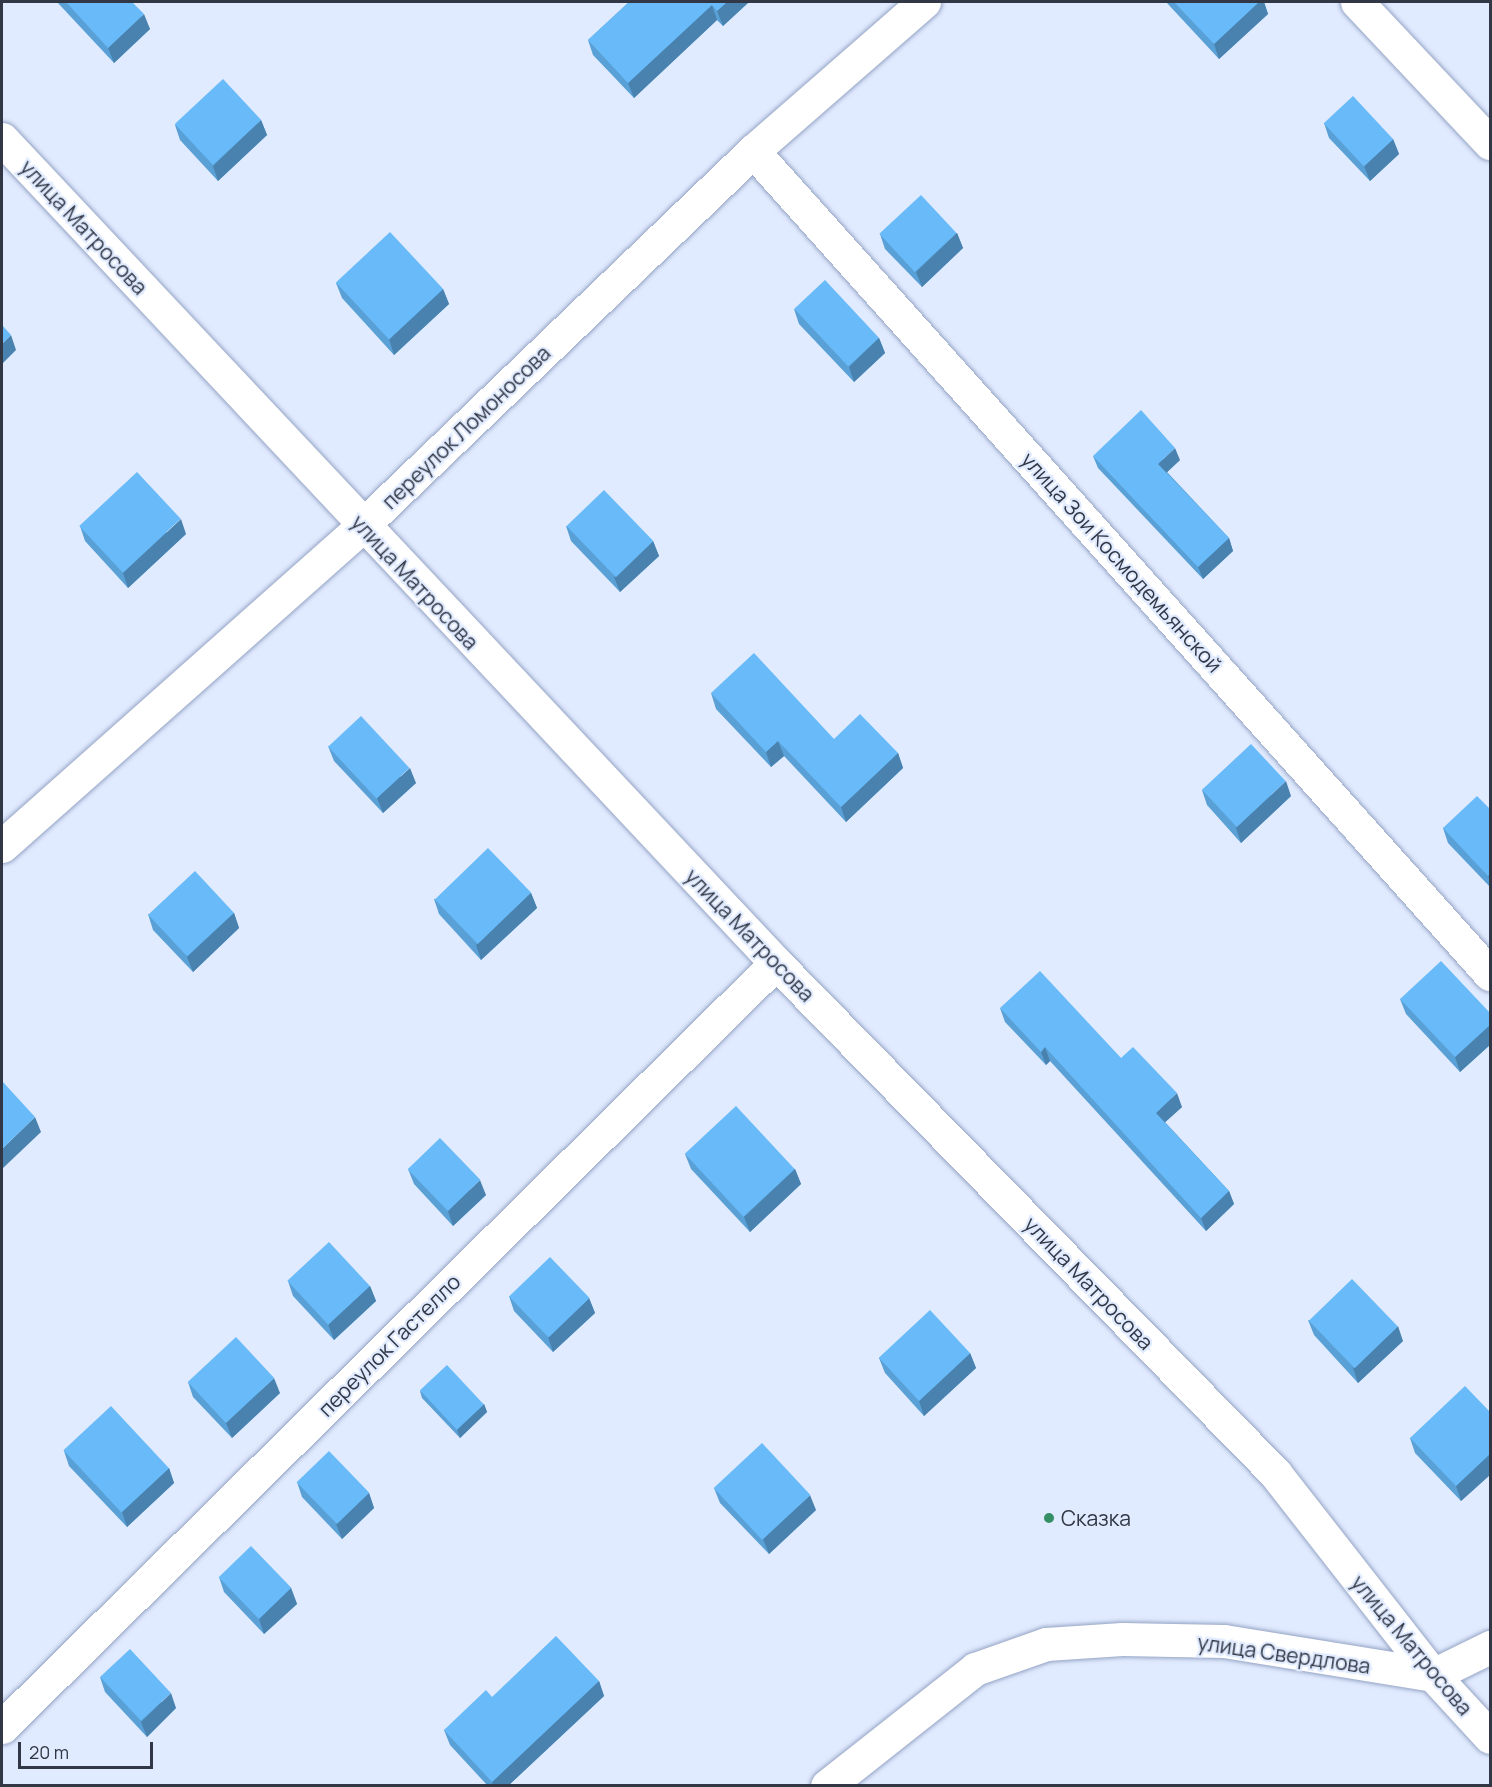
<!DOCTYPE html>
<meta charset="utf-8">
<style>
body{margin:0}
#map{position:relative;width:1492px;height:1787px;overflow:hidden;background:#e1ebff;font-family:Manrope,sans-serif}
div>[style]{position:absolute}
.roads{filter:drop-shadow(0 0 2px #95a4c4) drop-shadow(0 0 2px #95a4c4)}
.minor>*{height:33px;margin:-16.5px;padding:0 16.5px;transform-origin:16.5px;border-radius:16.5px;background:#fff}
.wall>*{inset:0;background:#59a0d6}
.shaded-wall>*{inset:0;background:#4982ae}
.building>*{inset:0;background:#68baf9;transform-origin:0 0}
.dots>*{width:16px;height:16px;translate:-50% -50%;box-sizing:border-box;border:3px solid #e1ebff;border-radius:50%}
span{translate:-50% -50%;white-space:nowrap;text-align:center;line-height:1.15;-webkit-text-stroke:4.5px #e1ebff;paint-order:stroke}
.street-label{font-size:21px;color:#313744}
.poi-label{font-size:21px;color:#313744}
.left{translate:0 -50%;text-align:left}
.frame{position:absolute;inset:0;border:3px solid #313744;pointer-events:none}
.scale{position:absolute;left:18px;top:1742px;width:135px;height:27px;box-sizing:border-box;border:3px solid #313744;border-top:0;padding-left:8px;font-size:18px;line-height:21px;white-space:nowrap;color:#313744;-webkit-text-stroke:4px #e1ebff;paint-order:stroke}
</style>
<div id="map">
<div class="roads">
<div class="minor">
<div style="left:1357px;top:2px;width:194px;rotate:46.7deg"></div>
<div style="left:2px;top:139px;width:1131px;rotate:46.79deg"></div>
<div style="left:776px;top:963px;width:714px;rotate:45.62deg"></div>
<div style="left:1275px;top:1473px;width:256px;rotate:52deg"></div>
<div style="left:1433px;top:1675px;width:84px;rotate:47.4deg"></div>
<div style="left:753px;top:151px;width:1105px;rotate:48.16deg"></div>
<div style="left:2px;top:846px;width:482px;rotate:-41.6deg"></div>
<div style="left:362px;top:526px;width:542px;rotate:-43.8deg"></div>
<div style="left:753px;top:151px;width:227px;rotate:-41.1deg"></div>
<div style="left:2px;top:1727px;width:1088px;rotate:-44.63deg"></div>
<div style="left:827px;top:1786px;width:189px;rotate:-38.3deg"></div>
<div style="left:975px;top:1669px;width:75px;rotate:-19.4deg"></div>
<div style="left:1046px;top:1644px;width:76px;rotate:-3.8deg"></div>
<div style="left:1122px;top:1639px;width:102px;rotate:1.1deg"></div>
<div style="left:1224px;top:1641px;width:212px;rotate:9.2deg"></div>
<div style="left:1433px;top:1675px;width:64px;rotate:-26.2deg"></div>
</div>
</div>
<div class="wall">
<div style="clip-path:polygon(57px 2px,132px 2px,150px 29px,114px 63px)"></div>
<div style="clip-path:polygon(629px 2px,749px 2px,723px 26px,717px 20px,634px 98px,593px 55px,588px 40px)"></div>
<div style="clip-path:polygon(1166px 2px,1264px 2px,1268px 14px,1219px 59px)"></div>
<div style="clip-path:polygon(261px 120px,267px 135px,218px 181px,180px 140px,175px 125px)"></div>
<div style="clip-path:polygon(1324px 123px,1393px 139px,1399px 154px,1370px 181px,1329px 138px)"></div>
<div style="clip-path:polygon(957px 233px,963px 248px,922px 287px,885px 249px,880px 234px)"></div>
<div style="clip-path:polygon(336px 283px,443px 289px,449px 304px,394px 355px,342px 298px)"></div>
<div style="clip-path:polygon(794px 309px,879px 338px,885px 353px,854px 382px,799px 324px)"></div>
<div style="clip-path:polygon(1093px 456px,1180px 460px,1167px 472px,1229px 538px,1233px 551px,1203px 579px,1098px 468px)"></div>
<div style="clip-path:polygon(80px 526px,186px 534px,128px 588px,85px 541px)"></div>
<div style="clip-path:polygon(566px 526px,653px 541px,659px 556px,620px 592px,571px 541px)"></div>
<div style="clip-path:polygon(711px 693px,834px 739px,898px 753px,903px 768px,846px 822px,784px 756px,771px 767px,716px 709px)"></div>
<div style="clip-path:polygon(328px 746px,416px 783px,383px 813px,334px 761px)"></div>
<div style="clip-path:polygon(1202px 790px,1291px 796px,1241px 843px,1207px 805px)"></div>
<div style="clip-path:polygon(1491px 810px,1491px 888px,1448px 843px,1443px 828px)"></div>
<div style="clip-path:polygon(531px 893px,537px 908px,481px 960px,439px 914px,434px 899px)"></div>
<div style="clip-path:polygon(234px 913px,239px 928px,193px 972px,153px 930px,148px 914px)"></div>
<div style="clip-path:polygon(1400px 999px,1491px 1014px,1491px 1044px,1460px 1072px,1406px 1014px)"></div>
<div style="clip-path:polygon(1000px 1008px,1121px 1058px,1182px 1107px,1165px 1122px,1229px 1191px,1234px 1204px,1206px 1231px,1050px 1061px,1046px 1065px,1005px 1022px)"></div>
<div style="clip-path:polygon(685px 1154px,795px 1169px,801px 1184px,750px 1232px,691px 1169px)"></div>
<div style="clip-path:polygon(408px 1169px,486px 1195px,453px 1226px,414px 1184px)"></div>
<div style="clip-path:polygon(288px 1281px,370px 1286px,376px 1301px,334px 1340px,293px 1296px)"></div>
<div style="clip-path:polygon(509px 1296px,589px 1298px,595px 1313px,553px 1352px,514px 1311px)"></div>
<div style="clip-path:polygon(1308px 1320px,1403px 1341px,1358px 1383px,1314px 1335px)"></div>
<div style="clip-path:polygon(970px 1353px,976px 1368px,924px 1416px,885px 1373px,879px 1358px)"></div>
<div style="clip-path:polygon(188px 1382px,280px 1393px,232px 1438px,193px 1397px)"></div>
<div style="clip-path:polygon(420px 1391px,484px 1404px,487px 1412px,460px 1438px,422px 1398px)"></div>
<div style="clip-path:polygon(1491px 1413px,1491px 1474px,1461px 1501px,1415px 1453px,1410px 1438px)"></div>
<div style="clip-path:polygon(64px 1451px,169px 1468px,174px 1483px,127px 1527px,69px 1466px)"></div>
<div style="clip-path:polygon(297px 1482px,369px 1493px,374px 1508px,342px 1539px,302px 1497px)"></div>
<div style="clip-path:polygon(714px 1488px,816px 1510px,769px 1554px,720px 1503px)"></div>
<div style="clip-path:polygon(219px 1577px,291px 1588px,297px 1604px,264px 1634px,224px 1592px)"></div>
<div style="clip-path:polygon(100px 1677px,176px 1708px,147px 1737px,105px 1692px)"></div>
<div style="clip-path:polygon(599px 1681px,604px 1696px,509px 1785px,487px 1785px,450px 1745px,444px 1730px,492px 1697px)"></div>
</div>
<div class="shaded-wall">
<div style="clip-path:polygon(727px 2px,749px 2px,723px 26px,717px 11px)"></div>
<div style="clip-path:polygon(1259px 2px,1264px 2px,1268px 14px,1219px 59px,1214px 44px)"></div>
<div style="clip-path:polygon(712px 5px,717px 20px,634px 98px,628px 83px)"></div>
<div style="clip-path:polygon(144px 14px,150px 29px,114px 63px,108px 48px)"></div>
<div style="clip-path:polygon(261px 120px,267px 135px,218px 181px,213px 166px)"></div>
<div style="clip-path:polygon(1393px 139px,1399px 154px,1370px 181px,1364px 166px)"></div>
<div style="clip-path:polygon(957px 233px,963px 248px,922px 287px,916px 272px)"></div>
<div style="clip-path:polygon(443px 289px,449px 304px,394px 355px,389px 339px)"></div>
<div style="clip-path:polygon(11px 335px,16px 350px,2px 364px,2px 344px)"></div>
<div style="clip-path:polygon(879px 338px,885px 353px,854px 382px,849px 367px)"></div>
<div style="clip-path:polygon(1175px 448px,1180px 460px,1163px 476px,1158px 464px)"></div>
<div style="clip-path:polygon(181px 519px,186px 534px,128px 588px,123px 573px)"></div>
<div style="clip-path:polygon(1229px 538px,1233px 551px,1203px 579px,1198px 567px)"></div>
<div style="clip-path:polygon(653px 541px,659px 556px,620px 592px,614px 577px)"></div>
<div style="clip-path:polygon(778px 741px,784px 756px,771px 767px,766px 752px)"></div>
<div style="clip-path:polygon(898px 753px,903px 768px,846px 822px,841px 807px)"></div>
<div style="clip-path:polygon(410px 768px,416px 783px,383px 813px,377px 798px)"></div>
<div style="clip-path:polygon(1286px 781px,1291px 796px,1241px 843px,1236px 828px)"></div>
<div style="clip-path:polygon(1491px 874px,1491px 883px,1488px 876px)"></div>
<div style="clip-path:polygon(531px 893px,537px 908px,481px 960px,476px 945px)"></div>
<div style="clip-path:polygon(234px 913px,239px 928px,193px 972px,187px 957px)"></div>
<div style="clip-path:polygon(1491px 1024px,1491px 1044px,1460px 1072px,1455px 1057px)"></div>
<div style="clip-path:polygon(1045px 1047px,1050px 1061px,1046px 1065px,1041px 1052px)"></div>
<div style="clip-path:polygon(1177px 1093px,1182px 1107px,1161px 1126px,1156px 1113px)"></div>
<div style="clip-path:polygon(35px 1117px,41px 1132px,2px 1169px,2px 1149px)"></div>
<div style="clip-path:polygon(795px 1169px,801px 1184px,750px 1232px,744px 1217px)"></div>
<div style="clip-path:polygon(480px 1180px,486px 1195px,453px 1226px,448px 1211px)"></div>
<div style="clip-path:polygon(1229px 1191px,1234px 1204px,1206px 1231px,1201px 1218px)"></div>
<div style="clip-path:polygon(370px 1286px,376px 1301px,334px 1340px,328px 1324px)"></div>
<div style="clip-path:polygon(589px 1298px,595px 1313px,553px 1352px,548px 1337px)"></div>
<div style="clip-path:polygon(1398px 1326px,1403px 1341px,1358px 1383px,1353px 1368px)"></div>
<div style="clip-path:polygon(970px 1353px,976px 1368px,924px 1416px,919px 1401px)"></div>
<div style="clip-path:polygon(274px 1378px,280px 1393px,232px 1438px,226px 1423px)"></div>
<div style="clip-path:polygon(484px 1404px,487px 1412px,460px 1438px,457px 1430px)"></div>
<div style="clip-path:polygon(1491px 1453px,1491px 1474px,1461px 1501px,1456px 1486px)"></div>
<div style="clip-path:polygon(169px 1468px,174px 1483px,127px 1527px,122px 1512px)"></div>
<div style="clip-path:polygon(369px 1493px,374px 1508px,342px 1539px,336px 1524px)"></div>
<div style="clip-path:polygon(810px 1495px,816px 1510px,769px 1554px,763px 1539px)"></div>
<div style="clip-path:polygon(291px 1588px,297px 1604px,264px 1634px,259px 1619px)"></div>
<div style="clip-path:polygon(599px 1681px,604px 1696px,509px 1785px,493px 1785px,492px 1782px)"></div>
<div style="clip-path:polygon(171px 1693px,176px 1708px,147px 1737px,141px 1722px)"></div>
</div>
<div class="building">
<div style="clip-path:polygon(66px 2px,132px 2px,144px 14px,108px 48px)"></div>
<div style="clip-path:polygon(629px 2px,727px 2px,717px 11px,712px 5px,628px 83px,588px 40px)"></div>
<div style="clip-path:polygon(1174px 2px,1259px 2px,1214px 44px)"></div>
<div style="left:223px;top:79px;width:56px;height:66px;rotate:47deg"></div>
<div style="left:1353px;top:96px;width:59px;height:40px;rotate:47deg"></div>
<div style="left:921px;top:195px;width:52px;height:57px;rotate:47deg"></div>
<div style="left:390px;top:232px;width:78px;height:74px;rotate:47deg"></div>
<div style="left:825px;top:280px;width:79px;height:42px;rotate:47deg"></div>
<div style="clip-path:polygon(2px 325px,11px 335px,2px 344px)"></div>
<div style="clip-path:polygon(1141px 410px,1175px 448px,1158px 464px,1229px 538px,1198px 567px,1093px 456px)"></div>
<div style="left:137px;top:472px;width:64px;height:79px;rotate:47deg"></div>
<div style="left:604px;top:490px;width:71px;height:52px;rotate:46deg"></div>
<div style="clip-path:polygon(754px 653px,834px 739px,860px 714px,898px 753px,841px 807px,778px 741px,766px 752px,711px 693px)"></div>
<div style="left:361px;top:716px;width:71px;height:45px;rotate:47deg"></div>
<div style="left:1251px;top:744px;width:51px;height:67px;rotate:47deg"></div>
<div style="clip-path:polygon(1477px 796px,1491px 810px,1491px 874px,1488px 876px,1443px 828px)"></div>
<div style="left:488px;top:848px;width:62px;height:74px;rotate:46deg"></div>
<div style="left:195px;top:871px;width:57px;height:64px;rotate:47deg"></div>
<div style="clip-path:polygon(1441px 961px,1491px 1014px,1491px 1024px,1455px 1057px,1400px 999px)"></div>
<div style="clip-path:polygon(1040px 971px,1121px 1058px,1133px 1047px,1177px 1093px,1156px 1113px,1229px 1191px,1201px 1218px,1045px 1047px,1041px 1052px,1000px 1008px)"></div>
<div style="clip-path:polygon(2px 1081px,35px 1117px,2px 1149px)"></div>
<div style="left:736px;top:1106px;width:86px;height:70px;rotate:47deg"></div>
<div style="left:440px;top:1138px;width:58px;height:45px;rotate:46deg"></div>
<div style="left:329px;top:1242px;width:60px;height:57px;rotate:47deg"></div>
<div style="left:550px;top:1257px;width:57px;height:57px;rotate:46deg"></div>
<div style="left:1352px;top:1279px;width:66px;height:60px;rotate:46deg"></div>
<div style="left:930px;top:1310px;width:59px;height:70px;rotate:47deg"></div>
<div style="left:236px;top:1337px;width:56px;height:66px;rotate:47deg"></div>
<div style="left:447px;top:1365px;width:54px;height:37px;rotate:47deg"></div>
<div style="clip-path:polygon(1465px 1386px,1491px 1413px,1491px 1453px,1456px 1486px,1410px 1438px)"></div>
<div style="left:111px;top:1406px;width:85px;height:65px;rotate:47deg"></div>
<div style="left:762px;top:1443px;width:71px;height:66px;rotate:47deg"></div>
<div style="left:329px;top:1451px;width:58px;height:45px;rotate:46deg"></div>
<div style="left:251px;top:1546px;width:58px;height:45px;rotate:46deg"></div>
<div style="clip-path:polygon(556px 1636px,599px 1681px,492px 1782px,444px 1730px,486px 1690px,492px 1697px)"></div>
<div style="left:130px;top:1649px;width:60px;height:41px;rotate:47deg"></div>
</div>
<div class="dots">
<div style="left:1049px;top:1518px;background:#358f65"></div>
</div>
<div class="street-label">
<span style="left:84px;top:227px;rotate:47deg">улица Матросова</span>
<span style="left:466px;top:427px;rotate:-44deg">переулок Ломоносова</span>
<span style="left:1122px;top:562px;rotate:48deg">улица Зои Космодемьянской</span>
<span style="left:415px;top:582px;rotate:47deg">улица Матросова</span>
<span style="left:750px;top:935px;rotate:46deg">улица Матросова</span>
<span style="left:1089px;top:1283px;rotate:46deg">улица Матросова</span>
<span style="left:389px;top:1345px;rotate:-45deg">переулок Гастелло</span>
<span style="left:1412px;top:1645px;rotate:50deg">улица Матросова</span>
<span style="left:1284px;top:1654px;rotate:8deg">улица Свердлова</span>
</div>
<div class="poi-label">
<span class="left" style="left:1061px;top:1518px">Сказка</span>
</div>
<div class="frame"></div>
<div class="scale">20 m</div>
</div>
